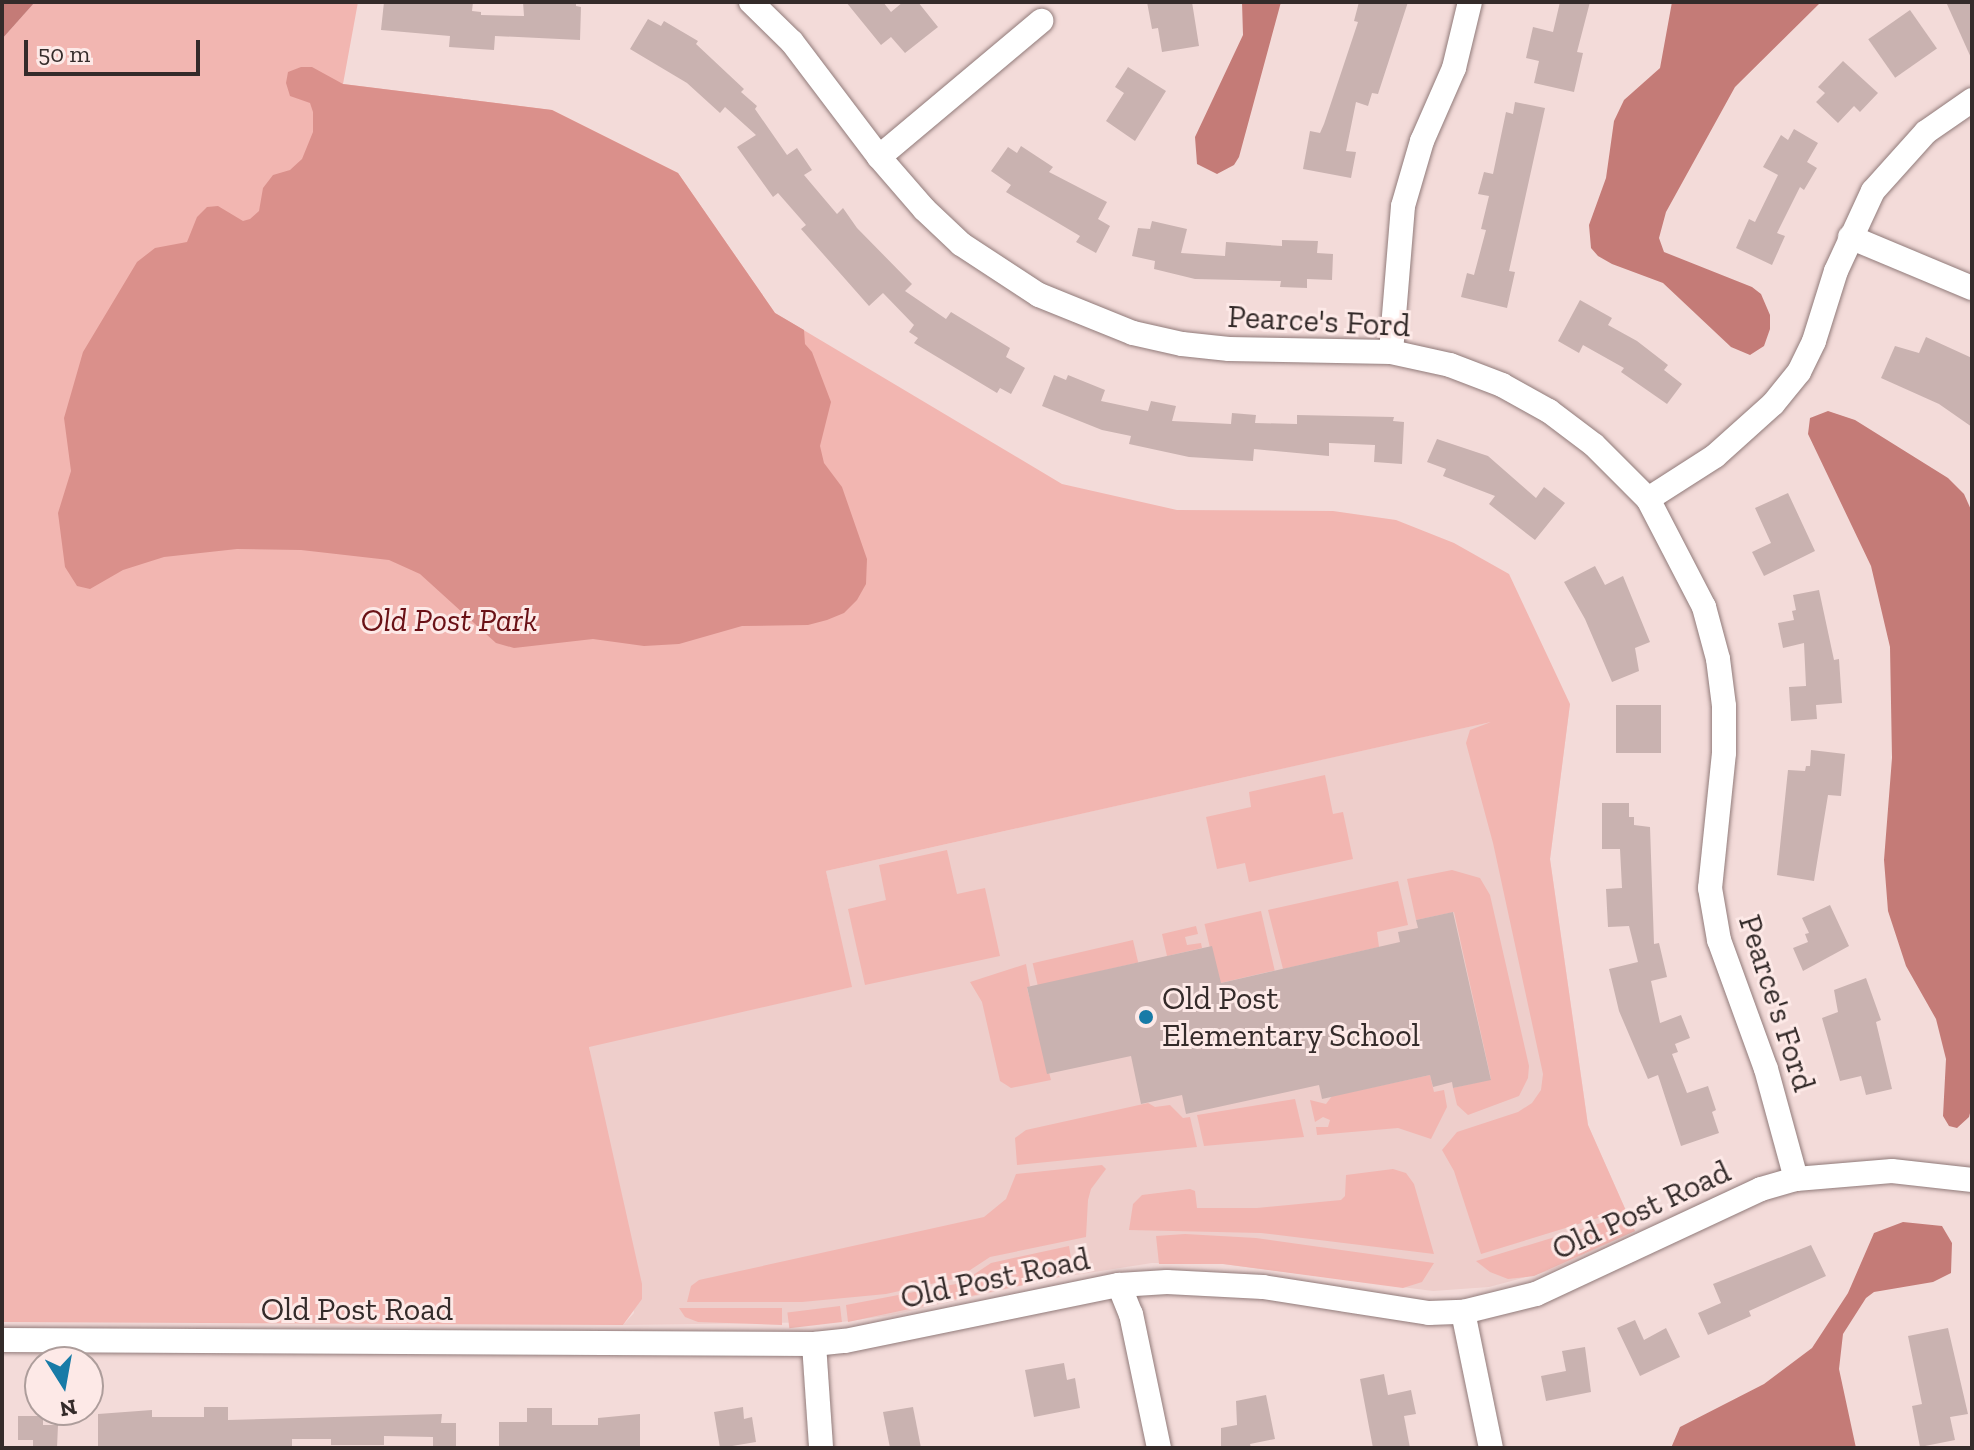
<!DOCTYPE html>
<style>
body{margin:0}
#map{position:relative;width:1974px;height:1450px;overflow:hidden;background:#f3dbd9;font-family:"Zilla Slab",serif}
div>[style]{position:absolute}
.built>*{inset:0;background:#eececb}
.green>*{inset:0;background:#f2b6b1;transform-origin:0 0}
.forest>*{inset:0;background:#da908b}
.water>*{inset:0;background:#c47b77}
.building>*{inset:0;background:#c9b2b0;transform-origin:0 0}
.roads{filter:drop-shadow(0 0 2px #917b7a) drop-shadow(0 0 2px #917b7a)}
.minor>*{height:24px;margin:-12px;padding:0 12px;transform-origin:12px;border-radius:12px;background:#fff}
.dots>*{width:22px;height:22px;translate:-50% -50%;box-sizing:border-box;border:4px solid #fde9e7;border-radius:50%}
span{translate:-50% -50%;white-space:nowrap;text-align:center;line-height:1.15;-webkit-text-stroke:6px #fde9e7;paint-order:stroke}
.street-label{font-size:32px;color:#342b2a}
.park-label{font-size:32px;color:#6a1116;font-style:italic}
.poi-label{font-size:32px;color:#342b2a}
.left{translate:0 -50%;text-align:left}
.frame{position:absolute;inset:0;border:4px solid #342b2a;pointer-events:none}
.north{position:absolute;left:24px;top:1346px;width:80px;height:80px;box-sizing:border-box;background:#fde9e7;border:2px solid #ad9d9b;border-radius:50%;rotate:169deg;font-size:22px;font-weight:700;line-height:32px;text-align:center;color:#342b2a}
.north::after{content:'';display:block;margin:auto;width:28px;height:36px;background:#187ba7;clip-path:polygon(50% 0,100% 100%,50% 72%,0 100%)}
.scale{position:absolute;left:24px;top:40px;width:176px;height:36px;box-sizing:border-box;border:4px solid #342b2a;border-top:0;padding-left:10px;font-size:24px;line-height:28px;white-space:nowrap;color:#342b2a;-webkit-text-stroke:6px #fde9e7;paint-order:stroke}
</style>
<div id="map">
<div class="built">
<div style="clip-path:polygon(1570px 704px,1550px 859px,1588px 1125px,1635px 1231px,1552px 1270px,1489px 1287px,1433px 1291px,1223px 1264px,1152px 1263px,1056px 1278px,892px 1315px,842px 1322px,623px 1325px,634px 1313px,589px 1046px,851px 987px,826px 871px)"></div>
</div>
<div class="green">
<div style="clip-path:polygon(35px 2px,358px 2px,343px 84px,552px 110px,678px 173px,775px 313px,1062px 484px,1177px 510px,1333px 511px,1396px 520px,1454px 543px,1509px 574px,1570px 704px,1550px 859px,1588px 1125px,1627px 1213px,1611px 1214px,1481px 1254px,1454px 1171px,1442px 1150px,1457px 1132px,1518px 1112px,1532px 1103px,1541px 1090px,1543px 1074px,1493px 843px,1466px 743px,1470px 730px,1491px 722px,826px 871px,852px 987px,589px 1047px,642px 1284px,642px 1299px,623px 1325px,2px 1322px,2px 39px)"></div>
<div style="clip-path:polygon(1325px 775px,1333px 814px,1343px 812px,1353px 859px,1249px 882px,1245px 863px,1217px 869px,1206px 817px,1251px 807px,1249px 792px)"></div>
<div style="clip-path:polygon(947px 850px,957px 894px,985px 888px,1000px 956px,865px 985px,848px 909px,886px 900px,879px 865px)"></div>
<div style="clip-path:polygon(1452px 870px,1480px 878px,1490px 895px,1529px 1066px,1528px 1078px,1519px 1096px,1468px 1115px,1457px 1105px,1453px 1088px,1491px 1079px,1454px 912px,1416px 920px,1407px 879px)"></div>
<div style="clip-path:polygon(1398px 881px,1408px 925px,1377px 932px,1379px 947px,1283px 969px,1268px 910px)"></div>
<div style="left:1261px;top:911px;width:61px;height:58px;rotate:77deg"></div>
<div style="clip-path:polygon(1196px 926px,1198px 934px,1185px 937px,1187px 945px,1201px 943px,1202px 948px,1167px 956px,1162px 934px)"></div>
<div style="left:1133px;top:940px;width:23px;height:103px;rotate:77deg"></div>
<div style="clip-path:polygon(1026px 964px,1030px 986px,1027px 988px,1051px 1080px,1011px 1088px,1000px 1081px,982px 1002px,970px 982px)"></div>
<div style="clip-path:polygon(1430px 1075px,1434px 1092px,1444px 1090px,1447px 1107px,1431px 1139px,1398px 1128px,1317px 1135px,1316px 1127px,1328px 1127px,1330px 1120px,1323px 1117px,1315px 1122px,1310px 1100px,1326px 1104px,1332px 1096px)"></div>
<div style="clip-path:polygon(1295px 1099px,1304px 1137px,1204px 1146px,1197px 1115px)"></div>
<div style="clip-path:polygon(1148px 1103px,1155px 1107px,1170px 1105px,1183px 1118px,1190px 1117px,1197px 1147px,1017px 1165px,1015px 1138px,1026px 1130px)"></div>
<div style="clip-path:polygon(1102px 1165px,1106px 1169px,1091px 1189px,1088px 1200px,1086px 1237px,990px 1257px,958px 1278px,886px 1294px,802px 1302px,687px 1302px,691px 1286px,699px 1280px,984px 1217px,1006px 1199px,1016px 1174px)"></div>
<div style="clip-path:polygon(1393px 1169px,1406px 1173px,1414px 1184px,1434px 1254px,1261px 1233px,1129px 1230px,1133px 1204px,1142px 1195px,1190px 1189px,1195px 1191px,1197px 1208px,1257px 1208px,1341px 1200px,1345px 1196px,1346px 1175px)"></div>
<div style="clip-path:polygon(1614px 1219px,1629px 1220px,1635px 1231px,1534px 1276px,1508px 1279px,1490px 1272px,1476px 1261px)"></div>
<div style="clip-path:polygon(1185px 1234px,1256px 1238px,1434px 1263px,1422px 1282px,1403px 1288px,1223px 1264px,1159px 1264px,1156px 1236px)"></div>
<div style="clip-path:polygon(1069px 1246px,1073px 1270px,1056px 1278px,848px 1322px,846px 1305px,961px 1283px,991px 1263px)"></div>
<div style="left:840px;top:1306px;width:16px;height:53px;rotate:83deg"></div>
<div style="clip-path:polygon(679px 1308px,782px 1308px,782px 1325px,698px 1322px,685px 1317px)"></div>
</div>
<div class="forest">
<div style="clip-path:polygon(301px 67px,312px 67px,343px 84px,552px 110px,678px 173px,775px 313px,804px 330px,805px 344px,812px 352px,831px 402px,820px 446px,824px 463px,842px 487px,867px 559px,866px 584px,857px 600px,844px 613px,827px 620px,808px 625px,742px 626px,679px 644px,644px 646px,593px 639px,514px 648px,496px 643px,420px 574px,389px 560px,301px 550px,237px 549px,164px 557px,123px 570px,90px 589px,77px 586px,65px 567px,58px 513px,71px 471px,64px 418px,83px 352px,137px 262px,155px 248px,187px 242px,197px 217px,207px 207px,218px 206px,243px 221px,250px 219px,259px 211px,263px 188px,273px 175px,290px 170px,302px 159px,313px 132px,313px 112px,310px 103px,290px 96px,286px 83px,288px 72px)"></div>
</div>
<div class="water">
<div style="clip-path:polygon(2px 2px,35px 2px,2px 39px)"></div>
<div style="clip-path:polygon(1242px 2px,1281px 2px,1239px 157px,1234px 165px,1217px 174px,1197px 164px,1195px 137px,1243px 35px)"></div>
<div style="clip-path:polygon(1672px 2px,1821px 2px,1735px 87px,1666px 212px,1659px 238px,1664px 252px,1752px 287px,1761px 294px,1770px 315px,1770px 329px,1764px 346px,1750px 355px,1731px 347px,1663px 283px,1612px 264px,1598px 256px,1591px 248px,1589px 225px,1606px 178px,1614px 121px,1624px 100px,1660px 68px)"></div>
<div style="clip-path:polygon(1828px 411px,1855px 420px,1948px 478px,1964px 494px,1972px 512px,1972px 1105px,1969px 1117px,1957px 1128px,1949px 1126px,1943px 1116px,1946px 1059px,1936px 1019px,1906px 966px,1888px 911px,1884px 860px,1892px 758px,1890px 647px,1871px 566px,1808px 434px,1810px 418px)"></div>
<div style="clip-path:polygon(1903px 1222px,1942px 1226px,1952px 1243px,1951px 1273px,1933px 1282px,1874px 1292px,1866px 1298px,1843px 1334px,1839px 1369px,1856px 1448px,1671px 1448px,1680px 1427px,1764px 1384px,1812px 1348px,1848px 1293px,1874px 1233px)"></div>
</div>
<div class="building">
<div style="clip-path:polygon(384px 2px,473px 2px,472px 11px,481px 12px,481px 15px,524px 16px,523px 2px,576px 2px,576px 6px,581px 7px,580px 40px,495px 36px,494px 50px,449px 47px,450px 36px,381px 30px)"></div>
<div style="clip-path:polygon(846px 2px,883px 2px,891px 12px,903px 2px,918px 2px,938px 27px,905px 53px,891px 37px,881px 45px)"></div>
<div style="clip-path:polygon(1147px 2px,1192px 2px,1199px 46px,1162px 52px,1158px 28px,1152px 29px)"></div>
<div style="clip-path:polygon(1359px 2px,1408px 2px,1378px 94px,1372px 93px,1368px 106px,1356px 102px,1346px 151px,1356px 152px,1351px 178px,1303px 169px,1310px 131px,1320px 133px,1324px 124px,1358px 22px,1354px 21px)"></div>
<div style="clip-path:polygon(1560px 2px,1590px 2px,1577px 52px,1583px 53px,1574px 92px,1534px 83px,1539px 61px,1526px 58px,1533px 27px,1553px 32px)"></div>
<div style="clip-path:polygon(1946px 2px,1972px 2px,1972px 60px)"></div>
<div style="left:1910px;top:10px;width:47px;height:51px;rotate:55deg"></div>
<div style="clip-path:polygon(648px 19px,661px 26px,664px 21px,698px 41px,696px 44px,744px 89px,741px 92px,757px 106px,755px 109px,787px 155px,797px 148px,812px 170px,804px 175px,837px 214px,843px 208px,857px 228px,912px 284px,905px 291px,946px 319px,951px 312px,1010px 348px,1006px 357px,1025px 368px,1011px 394px,1000px 388px,997px 393px,914px 343px,918px 338px,909px 332px,914px 325px,883px 293px,869px 306px,801px 229px,806px 225px,778px 193px,773px 197px,737px 147px,756px 135px,725px 107px,720px 113px,687px 83px,630px 49px)"></div>
<div style="clip-path:polygon(1843px 61px,1878px 93px,1860px 112px,1854px 106px,1838px 123px,1816px 102px,1825px 93px,1818px 87px)"></div>
<div style="clip-path:polygon(1128px 67px,1166px 91px,1135px 141px,1106px 121px,1124px 93px,1115px 87px)"></div>
<div style="clip-path:polygon(1515px 102px,1545px 108px,1509px 271px,1515px 272px,1507px 308px,1461px 297px,1467px 273px,1474px 275px,1486px 230px,1481px 229px,1489px 196px,1478px 194px,1484px 172px,1493px 174px,1506px 112px,1513px 114px)"></div>
<div style="clip-path:polygon(1794px 129px,1818px 143px,1807px 162px,1817px 168px,1804px 190px,1800px 187px,1777px 233px,1785px 236px,1772px 265px,1736px 248px,1749px 219px,1755px 222px,1778px 175px,1763px 167px,1781px 135px,1788px 140px)"></div>
<div style="clip-path:polygon(1021px 146px,1053px 167px,1049px 172px,1107px 202px,1098px 219px,1110px 226px,1096px 253px,1076px 242px,1080px 236px,1006px 192px,1011px 185px,991px 171px,1008px 147px,1017px 153px)"></div>
<div style="clip-path:polygon(1152px 221px,1187px 229px,1181px 253px,1225px 256px,1226px 242px,1282px 246px,1282px 240px,1318px 241px,1317px 253px,1333px 254px,1332px 280px,1307px 279px,1307px 288px,1280px 287px,1281px 281px,1195px 279px,1154px 269px,1155px 261px,1132px 256px,1138px 228px,1150px 229px)"></div>
<div style="clip-path:polygon(1580px 300px,1612px 318px,1608px 325px,1637px 341px,1668px 365px,1664px 370px,1682px 384px,1667px 404px,1621px 372px,1624px 368px,1583px 345px,1579px 353px,1558px 341px)"></div>
<div style="clip-path:polygon(1926px 337px,1972px 358px,1972px 427px,1939px 404px,1881px 378px,1895px 346px,1919px 353px)"></div>
<div style="clip-path:polygon(1054px 375px,1066px 380px,1068px 375px,1105px 390px,1101px 401px,1148px 411px,1151px 401px,1176px 406px,1172px 421px,1231px 424px,1232px 413px,1256px 415px,1255px 423px,1297px 424px,1297px 415px,1394px 417px,1393px 421px,1404px 422px,1402px 464px,1374px 462px,1375px 445px,1329px 443px,1329px 456px,1254px 449px,1253px 461px,1189px 457px,1129px 444px,1131px 436px,1102px 430px,1042px 406px)"></div>
<div style="clip-path:polygon(1437px 439px,1488px 456px,1536px 498px,1544px 487px,1565px 503px,1535px 540px,1489px 504px,1495px 496px,1443px 476px,1446px 469px,1427px 462px)"></div>
<div style="clip-path:polygon(1788px 493px,1815px 551px,1764px 576px,1752px 552px,1771px 543px,1755px 508px)"></div>
<div style="clip-path:polygon(1595px 566px,1605px 585px,1623px 576px,1650px 642px,1635px 648px,1639px 671px,1612px 682px,1585px 619px,1564px 582px)"></div>
<div style="clip-path:polygon(1819px 590px,1834px 660px,1839px 659px,1842px 703px,1816px 705px,1817px 719px,1791px 721px,1789px 687px,1806px 686px,1804px 643px,1783px 648px,1778px 623px,1794px 620px,1792px 611px,1796px 610px,1793px 595px)"></div>
<div style="left:1661px;top:705px;width:48px;height:45px;rotate:90deg"></div>
<div style="clip-path:polygon(1811px 750px,1845px 754px,1841px 796px,1828px 795px,1814px 881px,1777px 875px,1788px 770px,1805px 771px,1806px 766px,1810px 766px)"></div>
<div style="clip-path:polygon(1602px 803px,1629px 803px,1629px 817px,1634px 817px,1634px 825px,1650px 827px,1654px 944px,1659px 943px,1667px 977px,1651px 981px,1660px 1023px,1681px 1015px,1690px 1038px,1675px 1044px,1678px 1052px,1672px 1054px,1687px 1093px,1708px 1086px,1716px 1110px,1712px 1112px,1719px 1133px,1681px 1146px,1658px 1075px,1648px 1079px,1619px 1011px,1609px 969px,1638px 962px,1629px 926px,1608px 927px,1606px 889px,1622px 888px,1620px 849px,1602px 849px)"></div>
<div style="clip-path:polygon(1830px 905px,1849px 946px,1803px 971px,1793px 948px,1808px 942px,1805px 934px,1809px 933px,1802px 918px)"></div>
<div style="clip-path:polygon(1453px 912px,1491px 1080px,1453px 1088px,1452px 1082px,1433px 1087px,1430px 1075px,1322px 1099px,1319px 1085px,1186px 1114px,1182px 1095px,1141px 1104px,1131px 1056px,1047px 1074px,1027px 987px,1212px 946px,1221px 983px,1400px 942px,1398px 932px,1418px 928px,1416px 920px)"></div>
<div style="clip-path:polygon(1866px 978px,1881px 1020px,1876px 1022px,1892px 1089px,1866px 1095px,1861px 1076px,1840px 1081px,1822px 1018px,1838px 1012px,1834px 990px)"></div>
<div style="clip-path:polygon(1811px 1245px,1826px 1276px,1749px 1311px,1751px 1316px,1708px 1335px,1698px 1313px,1721px 1303px,1713px 1284px)"></div>
<div style="clip-path:polygon(1635px 1320px,1644px 1340px,1666px 1328px,1680px 1357px,1640px 1376px,1617px 1328px)"></div>
<div style="clip-path:polygon(1948px 1328px,1968px 1414px,1950px 1417px,1955px 1440px,1920px 1447px,1912px 1406px,1922px 1404px,1908px 1336px)"></div>
<div style="clip-path:polygon(1585px 1347px,1591px 1392px,1546px 1401px,1541px 1376px,1566px 1371px,1562px 1351px)"></div>
<div style="clip-path:polygon(1064px 1363px,1067px 1380px,1075px 1378px,1080px 1408px,1034px 1417px,1025px 1370px)"></div>
<div style="clip-path:polygon(1384px 1374px,1388px 1395px,1411px 1390px,1416px 1414px,1404px 1416px,1410px 1448px,1373px 1448px,1360px 1379px)"></div>
<div style="clip-path:polygon(1266px 1395px,1275px 1439px,1250px 1444px,1251px 1448px,1221px 1448px,1221px 1428px,1237px 1425px,1236px 1401px)"></div>
<div style="clip-path:polygon(204px 1407px,228px 1407px,228px 1420px,442px 1414px,441px 1423px,456px 1423px,456px 1448px,433px 1448px,433px 1437px,384px 1436px,384px 1445px,331px 1445px,331px 1439px,292px 1439px,292px 1448px,98px 1448px,98px 1414px,152px 1410px,152px 1417px,204px 1417px)"></div>
<div style="clip-path:polygon(743px 1407px,744px 1419px,752px 1417px,756px 1442px,720px 1448px,714px 1412px)"></div>
<div style="clip-path:polygon(913px 1407px,921px 1448px,890px 1448px,883px 1412px)"></div>
<div style="clip-path:polygon(527px 1408px,552px 1408px,552px 1425px,598px 1425px,598px 1418px,640px 1414px,640px 1448px,499px 1448px,499px 1422px,527px 1422px)"></div>
<div style="clip-path:polygon(18px 1416px,43px 1416px,43px 1425px,58px 1425px,57px 1448px,33px 1448px,33px 1440px,18px 1440px)"></div>
</div>
<div class="roads">
<div class="minor">
<div style="left:751px;top:2px;width:57px;rotate:44.3deg"></div>
<div style="left:792px;top:42px;width:144px;rotate:52.9deg"></div>
<div style="left:879px;top:157px;width:69px;rotate:49.1deg"></div>
<div style="left:924px;top:209px;width:51px;rotate:43.4deg"></div>
<div style="left:961px;top:244px;width:93px;rotate:33.2deg"></div>
<div style="left:1039px;top:295px;width:101px;rotate:22deg"></div>
<div style="left:1133px;top:333px;width:50px;rotate:12.7deg"></div>
<div style="left:1182px;top:344px;width:47px;rotate:6.1deg"></div>
<div style="left:1229px;top:349px;width:162px;rotate:1.1deg"></div>
<div style="left:1391px;top:352px;width:60px;rotate:12.4deg"></div>
<div style="left:1450px;top:365px;width:56px;rotate:21deg"></div>
<div style="left:1502px;top:385px;width:54px;rotate:29deg"></div>
<div style="left:1549px;top:411px;width:56px;rotate:37.1deg"></div>
<div style="left:1594px;top:445px;width:76px;rotate:45deg"></div>
<div style="left:1648px;top:499px;width:122px;rotate:62.6deg"></div>
<div style="left:1704px;top:607px;width:54px;rotate:74.9deg"></div>
<div style="left:1718px;top:659px;width:47px;rotate:82.7deg"></div>
<div style="left:1724px;top:706px;width:47px;rotate:90deg"></div>
<div style="left:1724px;top:753px;width:136px;rotate:95.9deg"></div>
<div style="left:1710px;top:888px;width:53px;rotate:80.2deg"></div>
<div style="left:1719px;top:940px;width:137px;rotate:70deg"></div>
<div style="left:1766px;top:1069px;width:114px;rotate:74.7deg"></div>
<div style="left:879px;top:157px;width:212px;rotate:-40deg"></div>
<div style="left:1850px;top:237px;width:132px;rotate:22.7deg"></div>
<div style="left:1391px;top:352px;width:146px;rotate:-85.3deg"></div>
<div style="left:1403px;top:206px;width:68px;rotate:-73.7deg"></div>
<div style="left:1422px;top:141px;width:80px;rotate:-66.3deg"></div>
<div style="left:1454px;top:68px;width:68px;rotate:-76.4deg"></div>
<div style="left:1648px;top:499px;width:80px;rotate:-32.7deg"></div>
<div style="left:1715px;top:456px;width:78px;rotate:-41.9deg"></div>
<div style="left:1773px;top:404px;width:41px;rotate:-50.9deg"></div>
<div style="left:1799px;top:372px;width:34px;rotate:-64deg"></div>
<div style="left:1814px;top:341px;width:73px;rotate:-72.6deg"></div>
<div style="left:1836px;top:271px;width:88px;rotate:-65.2deg"></div>
<div style="left:1873px;top:191px;width:79px;rotate:-48.1deg"></div>
<div style="left:1926px;top:132px;width:56px;rotate:-34.8deg"></div>
<div style="left:1119px;top:1285px;width:31px;rotate:68deg"></div>
<div style="left:1131px;top:1314px;width:137px;rotate:78.2deg"></div>
<div style="left:1463px;top:1312px;width:139px;rotate:78.4deg"></div>
<div style="left:2px;top:1340px;width:812px;rotate:0.28deg"></div>
<div style="left:814px;top:1344px;width:31px;rotate:-6deg"></div>
<div style="left:845px;top:1341px;width:280px;rotate:-11.6deg"></div>
<div style="left:1119px;top:1285px;width:48px;rotate:-3.6deg"></div>
<div style="left:1167px;top:1282px;width:96px;rotate:3deg"></div>
<div style="left:1263px;top:1287px;width:168px;rotate:8.9deg"></div>
<div style="left:1429px;top:1313px;width:34px;rotate:-2deg"></div>
<div style="left:1463px;top:1312px;width:75px;rotate:-13.9deg"></div>
<div style="left:1536px;top:1294px;width:248px;rotate:-25deg"></div>
<div style="left:1761px;top:1189px;width:36px;rotate:-16deg"></div>
<div style="left:1796px;top:1179px;width:96px;rotate:-4.8deg"></div>
<div style="left:1892px;top:1171px;width:81px;rotate:6.4deg"></div>
<div style="left:814px;top:1344px;width:104px;rotate:86.1deg"></div>
</div>
</div>
<div class="dots">
<div style="left:1146px;top:1017px;background:#187ba7"></div>
</div>
<div class="street-label">
<span style="left:1319px;top:321px;rotate:3deg">Pearce's Ford</span>
<span style="left:1777px;top:1003px;rotate:72deg">Pearce's Ford</span>
<span style="left:1641px;top:1210px;rotate:-25deg">Old Post Road</span>
<span style="left:995px;top:1278px;rotate:-12deg">Old Post Road</span>
<span style="left:357px;top:1309px">Old Post Road</span>
</div>
<div class="park-label">
<span style="left:449px;top:620px">Old Post Park</span>
</div>
<div class="poi-label">
<span class="left" style="left:1162px;top:1017px">Old Post<br>Elementary School</span>
</div>
<div class="frame"></div>
<div class="north">N</div>
<div class="scale">50 m</div>
</div>
